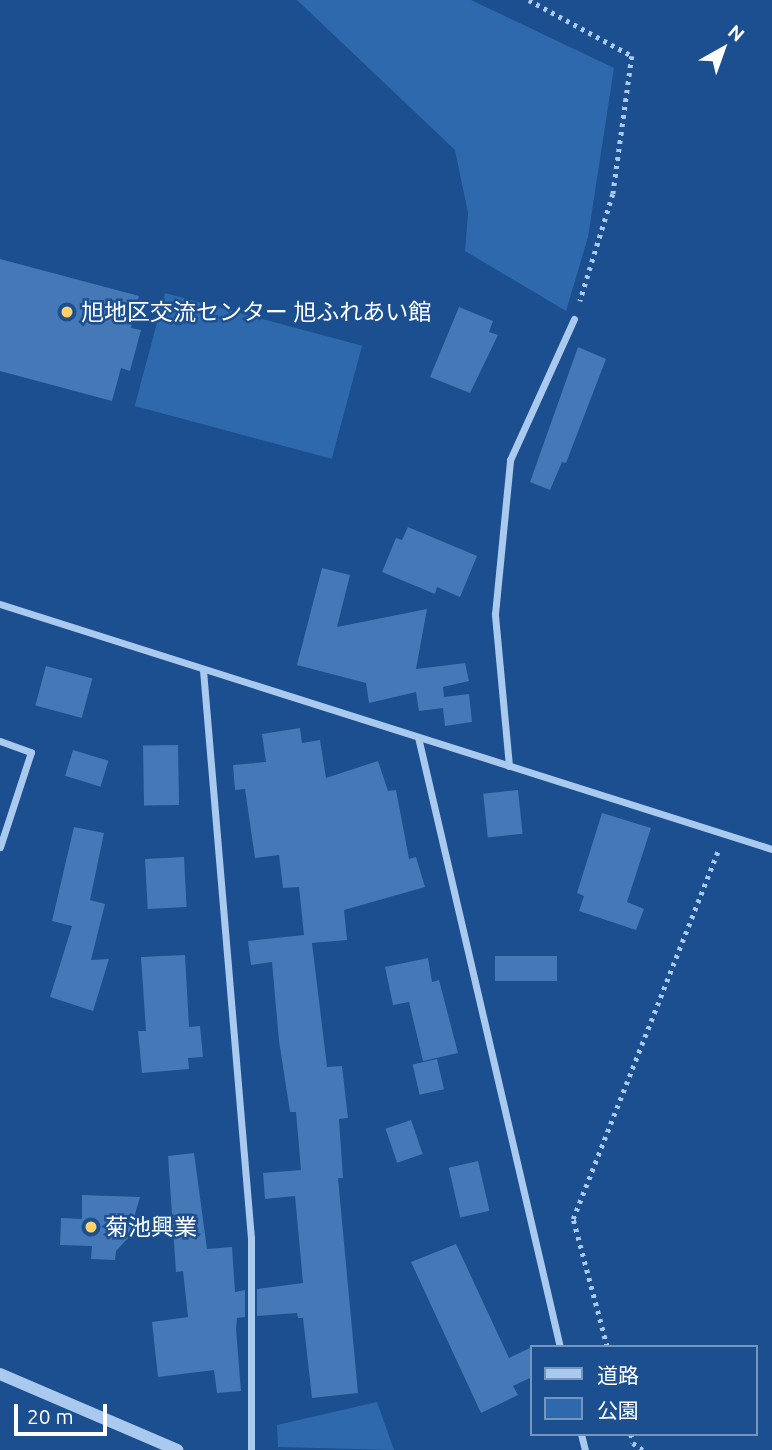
<!DOCTYPE html>
<meta charset="utf-8">
<style>
body{margin:0}
#map{position:relative;width:772px;height:1450px;overflow:hidden;background:#1b4f8f;font-family:Ubuntu,"Noto Sans JP",sans-serif}
div>[style]{position:absolute}
.green>*{inset:0;background:#2e69ad;transform-origin:0 0}
.building>*{inset:0;background:#4478b7;transform-origin:0 0}
.path>*{height:4.5px;margin-top:-2.25px;transform-origin:0;background:repeating-linear-gradient(90deg,#a9c9ee 0 3.5px,transparent 0 8.5px)}
.minor>*{height:7px;margin:-3.5px;padding:0 3.5px;transform-origin:3.5px;border-radius:3.5px;background:#a9c9ee}
.tertiary>*{height:12px;margin:-6px;padding:0 6px;transform-origin:6px;border-radius:6px;background:#a9c9ee}
.dots>*{width:19px;height:19px;translate:-50% -50%;box-sizing:border-box;border:4px solid #1b4f8f;border-radius:50%}
span{translate:-50% -50%;white-space:nowrap;text-align:center;line-height:1.15;-webkit-text-stroke:5px #1b4f8f;paint-order:stroke}
.poi-label{font-size:23px;color:#fff}
.left{translate:0 -50%;text-align:left}
.legend{position:absolute;left:530px;top:1345px;width:228px;height:91px;box-sizing:border-box;background:#1b4f8f;border:2px solid #7695bc;margin:0;padding:9px 12px;list-style:none;font-size:21px;color:#fff}
.legend li{display:flex;align-items:center;gap:14px;height:35px}
.legend b{width:35px;border:2px solid #7695bc}
.north{position:absolute;left:688px;top:14px;width:70px;height:70px;-webkit-text-stroke:5px #1b4f8f;paint-order:stroke;rotate:40deg;font-size:19px;font-weight:700;line-height:28px;text-align:center;color:#fff}
.north::after{content:'';display:block;margin:auto;width:24px;height:32px;background:#fff;clip-path:polygon(50% 0,100% 100%,50% 72%,0 100%)}
.scale{position:absolute;left:14px;top:1404px;width:93px;height:32px;box-sizing:border-box;border:4px solid #fff;border-top:0;padding-left:9px;font-size:21px;line-height:24px;white-space:nowrap;color:#fff;-webkit-text-stroke:5px #1b4f8f;paint-order:stroke}
</style>
<div id="map">
<div class="green">
<div style="clip-path:polygon(297px 0,471px 0,614px 68px,588px 237px,566px 311px,465px 251px,468px 213px,455px 150px)"></div>
<div style="left:165px;top:293px;width:204px;height:117px;rotate:15deg"></div>
<div style="clip-path:polygon(377px 1402px,394px 1450px,278px 1447px,277px 1425px)"></div>
</div>
<div class="building">
<div style="clip-path:polygon(0 259px,139px 296px,131px 328px,141px 330px,130px 371px,121px 368px,112px 401px,0 371px)"></div>
<div style="clip-path:polygon(459px 307px,493px 321px,489px 332px,498px 335px,470px 393px,430px 377px)"></div>
<div style="clip-path:polygon(578px 347px,606px 359px,566px 463px,562px 462px,550px 490px,530px 482px)"></div>
<div style="clip-path:polygon(408px 527px,477px 556px,460px 597px,437px 587px,435px 594px,382px 572px,396px 538px,402px 540px)"></div>
<div style="clip-path:polygon(322px 568px,350px 575px,337px 627px,427px 609px,416px 669px,465px 663px,469px 681px,443px 687px,444px 697px,469px 694px,472px 722px,445px 726px,443px 708px,419px 711px,416px 692px,369px 703px,366px 683px,297px 665px)"></div>
<div style="left:46px;top:666px;width:48px;height:41px;rotate:15deg"></div>
<div style="clip-path:polygon(300px 728px,302px 743px,320px 740px,326px 778px,378px 761px,388px 791px,396px 790px,409px 859px,416px 857px,425px 887px,344px 910px,347px 940px,312px 943px,327px 1067px,342px 1066px,348px 1118px,339px 1119px,343px 1178px,338px 1178px,358px 1393px,312px 1398px,303px 1318px,298px 1318px,297px 1313px,257px 1316px,257px 1289px,303px 1283px,295px 1196px,265px 1199px,263px 1173px,301px 1170px,296px 1112px,290px 1112px,279px 1041px,272px 962px,251px 965px,248px 941px,304px 935px,299px 887px,283px 888px,279px 855px,255px 858px,245px 789px,235px 790px,233px 765px,266px 762px,262px 734px)"></div>
<div style="left:178px;top:745px;width:60px;height:35px;rotate:89deg"></div>
<div style="left:73px;top:750px;width:37px;height:27px;rotate:17deg"></div>
<div style="left:518px;top:790px;width:44px;height:35px;rotate:84deg"></div>
<div style="clip-path:polygon(602px 813px,651px 828px,627px 902px,644px 909px,636px 930px,579px 911px,584px 896px,577px 893px)"></div>
<div style="clip-path:polygon(74px 827px,104px 833px,90px 900px,105px 904px,91px 960px,109px 959px,93px 1011px,50px 997px,72px 926px,52px 921px)"></div>
<div style="left:184px;top:857px;width:50px;height:39px;rotate:87deg"></div>
<div style="clip-path:polygon(185px 955px,189px 1027px,200px 1026px,203px 1057px,188px 1058px,189px 1069px,142px 1073px,138px 1031px,146px 1031px,141px 957px)"></div>
<div style="left:557px;top:956px;width:25px;height:62px;rotate:90deg"></div>
<div style="clip-path:polygon(428px 958px,432px 982px,439px 980px,458px 1053px,423px 1061px,409px 1002px,393px 1005px,385px 967px)"></div>
<div style="left:437px;top:1059px;width:31px;height:25px;rotate:77deg"></div>
<div style="left:411px;top:1120px;width:36px;height:27px;rotate:71deg"></div>
<div style="clip-path:polygon(194px 1153px,207px 1249px,232px 1247px,235px 1292px,245px 1290px,245px 1317px,237px 1318px,236px 1329px,241px 1391px,217px 1393px,214px 1370px,158px 1377px,152px 1322px,188px 1317px,183px 1271px,176px 1272px,168px 1156px)"></div>
<div style="left:478px;top:1161px;width:51px;height:30px;rotate:77deg"></div>
<div style="clip-path:polygon(82px 1195px,140px 1197px,128px 1238px,116px 1251px,115px 1260px,91px 1259px,92px 1246px,60px 1245px,61px 1218px,82px 1219px)"></div>
<div style="clip-path:polygon(456px 1244px,509px 1358px,532px 1347px,532px 1377px,513px 1386px,518px 1395px,481px 1413px,411px 1262px)"></div>
</div>
<div class="path">
<div style="left:529px;top:0;width:117px;rotate:28.5deg"></div>
<div style="left:632px;top:56px;width:139px;rotate:97.8deg"></div>
<div style="left:613px;top:194px;width:112px;rotate:107.1deg"></div>
<div style="left:607px;top:1347px;width:132px;rotate:-104.9deg"></div>
<div style="left:573px;top:1219px;width:396px;rotate:-68.5deg"></div>
<div style="left:631px;top:1434px;width:9px;rotate:77deg"></div>
<div style="left:633px;top:1443px;width:12px;rotate:35deg"></div>
</div>
<div class="minor">
<div style="left:0;top:604px;width:810px;rotate:17.61deg"></div>
<div style="left:203px;top:670px;width:570px;rotate:85.17deg"></div>
<div style="left:251px;top:1238px;width:212px;rotate:90deg"></div>
<div style="left:418px;top:737px;width:626px;rotate:76.9deg"></div>
<div style="left:0;top:741px;width:33px;rotate:20deg"></div>
<div style="left:31px;top:752px;width:100px;rotate:108.1deg"></div>
<div style="left:509px;top:766px;width:153px;rotate:-95.3deg"></div>
<div style="left:495px;top:614px;width:155px;rotate:-84.4deg"></div>
<div style="left:510px;top:460px;width:155px;rotate:-65.6deg"></div>
<div style="left:581px;top:1434px;width:16px;rotate:76deg"></div>
</div>
<div class="tertiary">
<div style="left:0;top:1374px;width:193px;rotate:23.2deg"></div>
</div>
<div class="dots">
<div style="left:67px;top:312px;background:#ffd166"></div>
<div style="left:91px;top:1227px;background:#ffd166"></div>
</div>
<div class="poi-label">
<span class="left" style="left:81px;top:312px">旭地区交流センター 旭ふれあい館</span>
<span class="left" style="left:105px;top:1227px">菊池興業</span>
</div>
<ul class="legend">
<li><b style="height:9px;background:#a9c9ee"></b>道路</li>
<li><b style="height:19px;background:#2e69ad"></b>公園</li>
</ul>
<div class="north">N</div>
<div class="scale">20 m</div>
</div>
